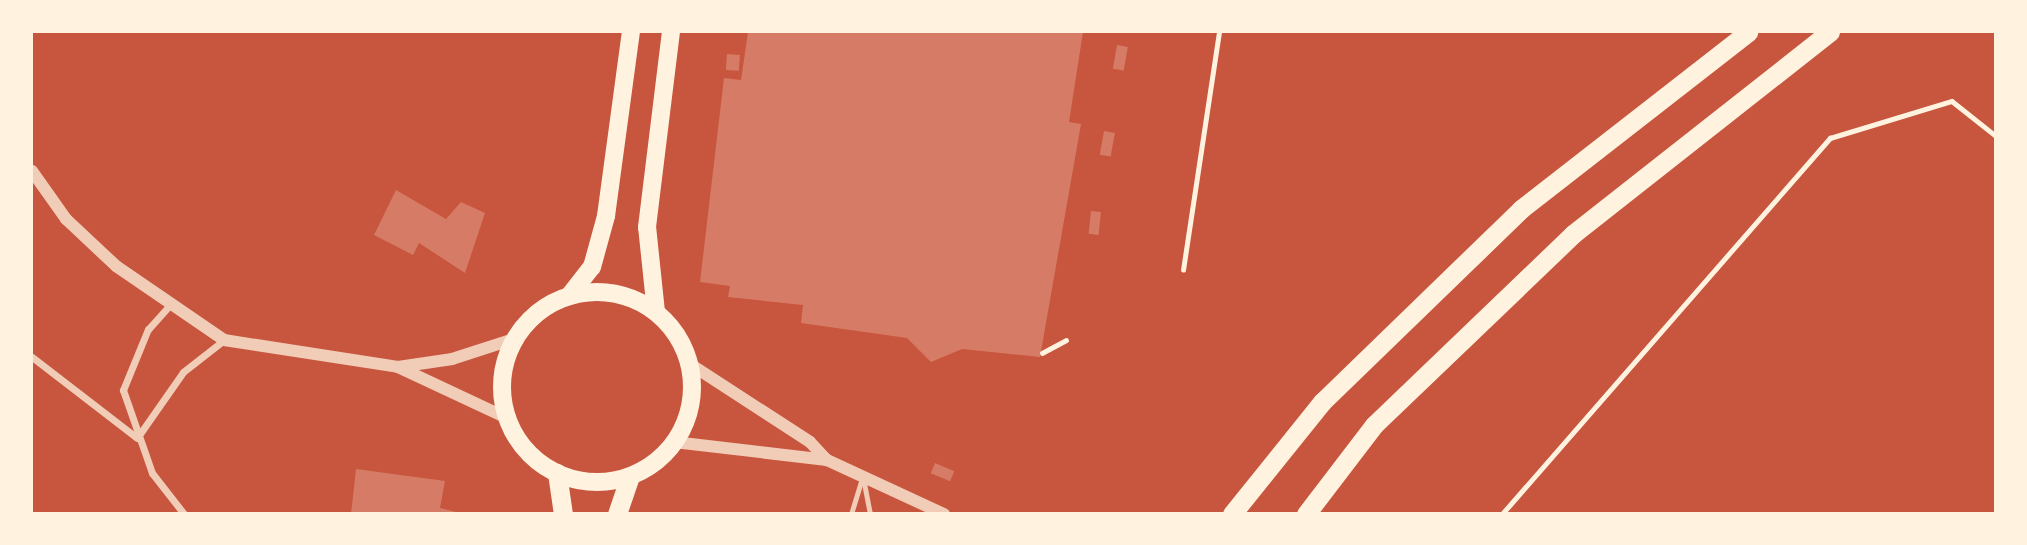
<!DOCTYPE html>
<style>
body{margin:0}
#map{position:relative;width:2027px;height:545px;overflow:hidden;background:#c8553d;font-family:Montserrat,sans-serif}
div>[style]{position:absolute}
.building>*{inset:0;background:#d67c66;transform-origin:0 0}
.path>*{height:4.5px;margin:-2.25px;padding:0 2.25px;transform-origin:2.25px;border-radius:2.25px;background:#fff3e0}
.service>*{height:5px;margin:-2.5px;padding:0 2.5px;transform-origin:2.5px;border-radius:2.5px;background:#f1ccb7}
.minor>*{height:7px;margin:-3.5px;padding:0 3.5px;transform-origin:3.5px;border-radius:3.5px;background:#f1ccb7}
.tertiary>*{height:12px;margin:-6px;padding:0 6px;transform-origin:6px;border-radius:6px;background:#f1ccb7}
.primary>*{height:18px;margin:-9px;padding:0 9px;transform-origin:9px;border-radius:9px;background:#fff3e0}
.primary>.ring{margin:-9px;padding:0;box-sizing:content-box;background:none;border:18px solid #fff3e0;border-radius:50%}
.trunk>*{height:19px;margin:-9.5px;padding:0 9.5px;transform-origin:9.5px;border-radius:9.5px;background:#fff3e0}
span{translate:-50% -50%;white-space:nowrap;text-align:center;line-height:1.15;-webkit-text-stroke:6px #fff3e0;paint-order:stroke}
.frame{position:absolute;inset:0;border:33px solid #fff3e0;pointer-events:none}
</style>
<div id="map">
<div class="building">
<div style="clip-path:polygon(748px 32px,1083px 32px,1069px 122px,1081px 124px,1040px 357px,962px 349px,931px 362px,907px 338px,801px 323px,803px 305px,728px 297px,730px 286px,700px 282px,724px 78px,741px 80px)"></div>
<div style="left:1117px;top:45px;width:11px;height:24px;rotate:10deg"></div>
<div style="left:727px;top:54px;width:13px;height:16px;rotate:4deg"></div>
<div style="left:1104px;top:131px;width:11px;height:24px;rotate:10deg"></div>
<div style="clip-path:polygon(396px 190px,446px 219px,461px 202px,485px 213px,465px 273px,419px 243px,413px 255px,374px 235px)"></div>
<div style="left:1091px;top:211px;width:10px;height:23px;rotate:6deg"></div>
<div style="left:935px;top:463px;width:21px;height:11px;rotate:23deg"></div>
<div style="clip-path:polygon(356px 469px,445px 481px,440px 508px,464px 514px,351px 514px)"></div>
</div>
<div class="path">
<div style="left:1183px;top:270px;width:241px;rotate:-81.4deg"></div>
<div style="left:1042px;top:353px;width:27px;rotate:-28deg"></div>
<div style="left:1502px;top:514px;width:499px;rotate:-48.9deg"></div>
<div style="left:1830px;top:138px;width:127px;rotate:-16.9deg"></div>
<div style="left:1952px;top:101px;width:56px;rotate:38.5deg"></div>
</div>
<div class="service">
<div style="left:863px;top:478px;width:37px;rotate:79deg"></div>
<div style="left:851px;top:514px;width:38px;rotate:-73deg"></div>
</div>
<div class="minor">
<div style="left:169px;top:306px;width:31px;rotate:132deg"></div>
<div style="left:148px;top:329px;width:66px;rotate:112.3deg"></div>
<div style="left:123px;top:390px;width:88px;rotate:70.7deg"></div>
<div style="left:152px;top:473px;width:52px;rotate:52deg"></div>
<div style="left:32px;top:357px;width:131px;rotate:37.6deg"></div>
<div style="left:137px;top:438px;width:80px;rotate:-55.1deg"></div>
<div style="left:183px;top:372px;width:52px;rotate:-38deg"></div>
</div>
<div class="tertiary">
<div style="left:32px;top:171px;width:59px;rotate:54.7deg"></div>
<div style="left:66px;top:219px;width:69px;rotate:43.2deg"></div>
<div style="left:116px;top:266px;width:131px;rotate:34.4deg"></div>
<div style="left:224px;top:340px;width:176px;rotate:8.8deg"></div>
<div style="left:398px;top:367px;width:55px;rotate:-8.4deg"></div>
<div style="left:452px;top:359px;width:65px;rotate:-17.9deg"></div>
<div style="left:690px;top:364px;width:143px;rotate:33deg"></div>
<div style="left:810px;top:442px;width:25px;rotate:47deg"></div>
<div style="left:827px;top:460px;width:129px;rotate:24.8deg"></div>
<div style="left:398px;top:367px;width:120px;rotate:25.1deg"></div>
<div style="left:674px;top:442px;width:154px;rotate:6.7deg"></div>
</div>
<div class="primary">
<div class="ring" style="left:502px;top:292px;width:172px;height:172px"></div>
<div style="left:569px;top:296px;width:37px;rotate:-52deg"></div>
<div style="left:592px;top:267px;width:53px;rotate:-74.6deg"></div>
<div style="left:606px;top:216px;width:186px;rotate:-82.3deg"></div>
<div style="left:656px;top:312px;width:85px;rotate:-96deg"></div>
<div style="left:647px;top:227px;width:196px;rotate:-83deg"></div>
</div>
<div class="trunk">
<div style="left:557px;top:473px;width:41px;rotate:81.7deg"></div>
<div style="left:617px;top:514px;width:40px;rotate:-71.1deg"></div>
<div style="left:1232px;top:514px;width:144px;rotate:-51.2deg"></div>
<div style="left:1322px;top:402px;width:277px;rotate:-44.1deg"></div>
<div style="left:1521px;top:209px;width:288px;rotate:-37.9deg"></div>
<div style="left:1306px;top:514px;width:112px;rotate:-52.6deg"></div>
<div style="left:1374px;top:425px;width:276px;rotate:-43.8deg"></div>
<div style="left:1573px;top:234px;width:327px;rotate:-38.2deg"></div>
</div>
<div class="frame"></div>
</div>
